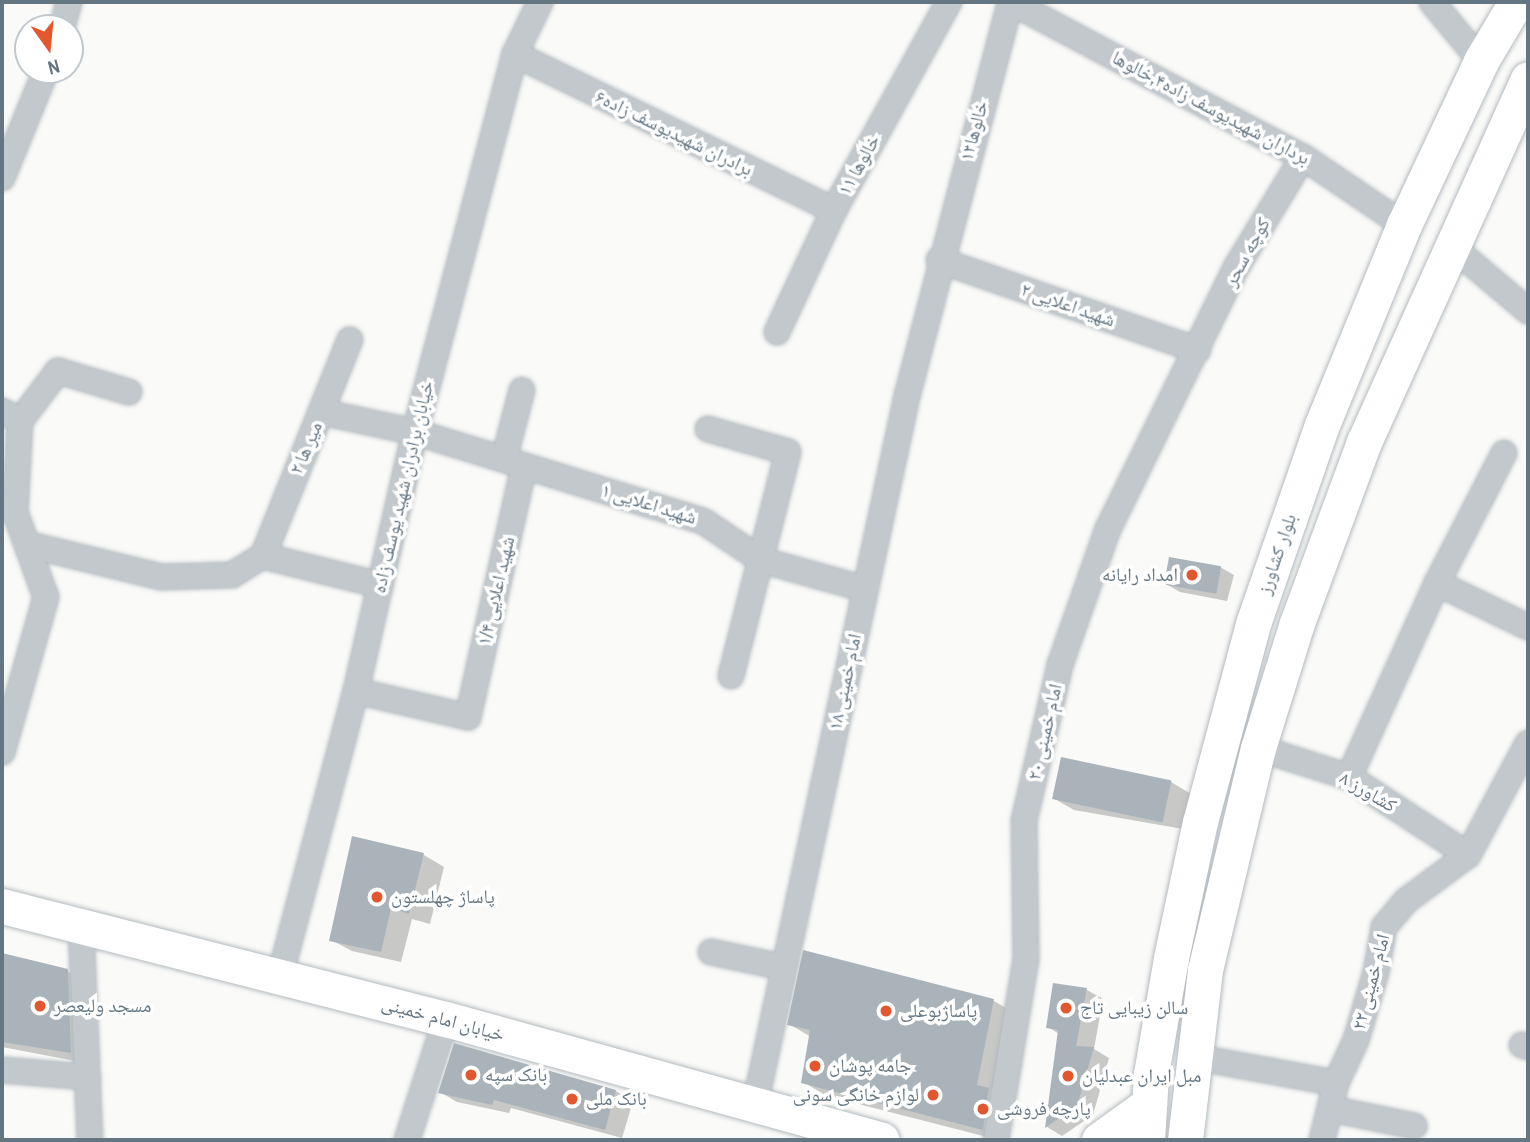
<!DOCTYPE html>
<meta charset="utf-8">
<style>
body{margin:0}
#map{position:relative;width:1530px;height:1142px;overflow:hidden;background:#fafaf8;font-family:"Archivo Narrow","Noto Naskh Arabic",sans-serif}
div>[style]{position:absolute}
.shadow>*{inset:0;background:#0003}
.building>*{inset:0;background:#aab3b9;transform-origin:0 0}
.roads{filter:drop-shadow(0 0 2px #b3babf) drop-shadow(0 0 2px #b3babf)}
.minor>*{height:24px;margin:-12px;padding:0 12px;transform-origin:12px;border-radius:12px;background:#c3c8cc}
.secondary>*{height:35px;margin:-17.5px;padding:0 17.5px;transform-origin:17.5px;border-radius:17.5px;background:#fff}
.dots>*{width:19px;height:19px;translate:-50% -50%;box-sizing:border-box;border:4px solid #fff;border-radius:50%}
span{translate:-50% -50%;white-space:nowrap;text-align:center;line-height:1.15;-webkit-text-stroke:7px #fff;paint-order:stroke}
.street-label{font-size:19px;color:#657683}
.poi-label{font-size:19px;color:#657683}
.right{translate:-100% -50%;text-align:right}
.left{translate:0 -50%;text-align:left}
.frame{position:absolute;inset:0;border:4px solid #657683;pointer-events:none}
.north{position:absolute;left:14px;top:14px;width:70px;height:70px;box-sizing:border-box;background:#fff;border:2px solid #c1c8cd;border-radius:50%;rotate:165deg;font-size:19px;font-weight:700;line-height:28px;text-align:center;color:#657683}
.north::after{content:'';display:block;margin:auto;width:24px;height:32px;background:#e4572e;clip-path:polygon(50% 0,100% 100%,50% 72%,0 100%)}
</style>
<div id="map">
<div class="shadow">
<div style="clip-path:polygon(1220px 567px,1234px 575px,1227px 601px,1180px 592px,1166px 584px)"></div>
<div style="clip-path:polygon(1171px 782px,1191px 794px,1183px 829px,1074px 810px,1053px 798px)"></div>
<div style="clip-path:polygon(353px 838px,424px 855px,444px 867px,430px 924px,412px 919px,401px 962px,352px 951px,331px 940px)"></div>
<div style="clip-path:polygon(3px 955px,67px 971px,88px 983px,91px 1064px,2px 1047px)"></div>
<div style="clip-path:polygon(1054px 985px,1087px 990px,1103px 999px,1094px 1049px,1109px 1058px,1093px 1115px,1062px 1136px,1047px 1127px,1059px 1034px,1048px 1027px)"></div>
<div style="clip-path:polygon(994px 1001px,1018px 1015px,999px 1140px,827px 1096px,803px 1082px,811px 1037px,789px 1024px)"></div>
<div style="clip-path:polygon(616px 1091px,633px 1101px,622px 1138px,511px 1108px,509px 1113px,457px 1102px,440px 1092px)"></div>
</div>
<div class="building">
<div style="left:1169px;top:557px;width:53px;height:28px;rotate:10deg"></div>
<div style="left:1061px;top:757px;width:113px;height:43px;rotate:12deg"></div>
<div style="clip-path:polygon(352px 836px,424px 853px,409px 914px,391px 908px,381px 952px,329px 941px)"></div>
<div style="clip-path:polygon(803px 950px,994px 999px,977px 1085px,989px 1088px,983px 1130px,801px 1083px,810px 1030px,787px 1025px)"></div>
<div style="clip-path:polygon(2px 953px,68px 969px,71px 1053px,2px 1042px)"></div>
<div style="clip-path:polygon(1053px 983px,1087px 988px,1076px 1046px,1094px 1047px,1077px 1106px,1045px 1128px,1058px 1030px,1046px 1028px)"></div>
<div style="clip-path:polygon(454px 1043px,616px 1090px,605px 1130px,494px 1100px,492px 1105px,438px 1093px)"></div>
</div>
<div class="roads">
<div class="minor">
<div style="left:1011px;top:2px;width:331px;rotate:28deg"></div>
<div style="left:1303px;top:157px;width:122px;rotate:34deg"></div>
<div style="left:1432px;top:2px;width:77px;rotate:50.3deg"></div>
<div style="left:62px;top:28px;width:27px;rotate:-75deg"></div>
<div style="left:515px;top:54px;width:355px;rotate:26.1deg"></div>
<div style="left:2px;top:178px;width:117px;rotate:-67.8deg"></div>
<div style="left:1450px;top:245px;width:102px;rotate:40.2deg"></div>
<div style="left:939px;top:260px;width:274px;rotate:19.2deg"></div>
<div style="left:777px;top:332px;width:135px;rotate:-65deg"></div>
<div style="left:834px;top:210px;width:238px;rotate:-61.1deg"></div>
<div style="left:2px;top:411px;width:21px;rotate:29deg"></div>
<div style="left:20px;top:421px;width:91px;rotate:93.1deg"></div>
<div style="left:15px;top:512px;width:90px;rotate:70deg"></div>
<div style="left:46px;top:597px;width:161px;rotate:105.8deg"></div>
<div style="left:321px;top:412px;width:96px;rotate:12deg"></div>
<div style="left:415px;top:432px;width:301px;rotate:17.2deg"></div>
<div style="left:703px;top:521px;width:70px;rotate:33.9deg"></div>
<div style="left:761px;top:560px;width:108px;rotate:15.6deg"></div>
<div style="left:20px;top:421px;width:63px;rotate:-52.8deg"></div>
<div style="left:58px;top:371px;width:74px;rotate:16.5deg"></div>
<div style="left:708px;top:429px;width:83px;rotate:16deg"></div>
<div style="left:788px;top:452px;width:231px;rotate:104.3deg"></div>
<div style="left:504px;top:459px;width:71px;rotate:-75.4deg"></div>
<div style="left:30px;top:545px;width:135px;rotate:13.7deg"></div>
<div style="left:161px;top:577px;width:71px;rotate:-1.6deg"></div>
<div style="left:232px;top:575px;width:36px;rotate:-32deg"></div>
<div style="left:263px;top:556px;width:233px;rotate:-68.1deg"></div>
<div style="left:263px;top:556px;width:121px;rotate:13.9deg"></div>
<div style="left:1437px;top:583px;width:101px;rotate:25.8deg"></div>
<div style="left:356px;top:691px;width:115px;rotate:13.1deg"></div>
<div style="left:468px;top:717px;width:257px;rotate:-77.4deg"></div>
<div style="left:1258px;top:748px;width:96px;rotate:17.7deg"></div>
<div style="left:1349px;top:777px;width:142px;rotate:33.2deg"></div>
<div style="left:1349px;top:777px;width:213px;rotate:-65.6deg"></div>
<div style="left:1437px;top:583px;width:146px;rotate:-62.7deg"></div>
<div style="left:81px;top:927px;width:213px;rotate:87.6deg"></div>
<div style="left:711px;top:952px;width:73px;rotate:11.9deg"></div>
<div style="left:280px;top:976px;width:295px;rotate:-75.1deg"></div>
<div style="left:356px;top:691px;width:266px;rotate:-77.2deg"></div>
<div style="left:415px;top:432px;width:391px;rotate:-75.2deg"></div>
<div style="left:515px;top:54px;width:58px;rotate:-64.3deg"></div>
<div style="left:1522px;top:1045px;width:6px;rotate:18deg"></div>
<div style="left:1194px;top:1057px;width:144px;rotate:10.4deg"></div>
<div style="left:2px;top:1070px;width:86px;rotate:4.7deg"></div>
<div style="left:755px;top:1105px;width:725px;rotate:-77.9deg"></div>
<div style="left:907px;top:396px;width:407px;rotate:-75.3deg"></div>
<div style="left:1331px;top:1109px;width:85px;rotate:11.6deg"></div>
<div style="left:407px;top:1140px;width:127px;rotate:-72.1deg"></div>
<div style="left:996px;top:1140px;width:184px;rotate:-80.6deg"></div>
<div style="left:1026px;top:958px;width:137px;rotate:-90.8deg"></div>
<div style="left:1024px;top:821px;width:160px;rotate:-77deg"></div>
<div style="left:1060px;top:665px;width:144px;rotate:-70.6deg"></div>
<div style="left:1108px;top:529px;width:293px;rotate:-63.9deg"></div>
<div style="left:1237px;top:266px;width:127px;rotate:-58.8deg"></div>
<div style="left:1322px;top:1140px;width:59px;rotate:-76.2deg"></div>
<div style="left:1336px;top:1083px;width:47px;rotate:-65.1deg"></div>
<div style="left:1356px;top:1040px;width:71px;rotate:-73.6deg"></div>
<div style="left:1376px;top:972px;width:46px;rotate:-79.9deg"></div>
<div style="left:1384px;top:927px;width:35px;rotate:-50deg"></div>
<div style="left:1407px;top:900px;width:76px;rotate:-36.4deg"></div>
<div style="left:1468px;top:855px;width:127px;rotate:-61.8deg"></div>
</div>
<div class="secondary">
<div style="left:2px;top:906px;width:458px;rotate:14.3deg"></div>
<div style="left:446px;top:1019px;width:452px;rotate:15.5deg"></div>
<div style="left:1099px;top:1140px;width:62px;rotate:-35.8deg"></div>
<div style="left:1147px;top:1140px;width:66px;rotate:-86.5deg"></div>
<div style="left:1151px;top:1074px;width:118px;rotate:-80.2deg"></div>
<div style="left:1171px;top:958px;width:139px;rotate:-78deg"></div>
<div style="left:1200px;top:822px;width:208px;rotate:-75deg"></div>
<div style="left:1254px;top:621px;width:207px;rotate:-70.9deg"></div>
<div style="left:1322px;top:425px;width:216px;rotate:-67.7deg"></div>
<div style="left:1404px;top:225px;width:181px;rotate:-64.8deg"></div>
<div style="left:1481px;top:61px;width:69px;rotate:-59.3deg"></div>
<div style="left:1185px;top:1140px;width:171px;rotate:-83.3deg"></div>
<div style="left:1205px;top:970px;width:228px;rotate:-76.6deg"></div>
<div style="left:1258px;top:748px;width:131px;rotate:-72.7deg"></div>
<div style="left:1297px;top:623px;width:193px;rotate:-69.7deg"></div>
<div style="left:1364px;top:442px;width:398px;rotate:-65.7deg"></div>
</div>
</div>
<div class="dots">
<div style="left:1192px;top:575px;background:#e4572e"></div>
<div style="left:377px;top:897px;background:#e4572e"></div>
<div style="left:40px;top:1006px;background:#e4572e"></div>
<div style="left:1066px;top:1008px;background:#e4572e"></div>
<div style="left:886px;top:1011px;background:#e4572e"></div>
<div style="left:815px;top:1066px;background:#e4572e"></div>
<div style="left:471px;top:1075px;background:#e4572e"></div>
<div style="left:1068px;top:1076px;background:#e4572e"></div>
<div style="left:933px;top:1095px;background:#e4572e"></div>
<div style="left:572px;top:1099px;background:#e4572e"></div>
<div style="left:983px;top:1109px;background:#e4572e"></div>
</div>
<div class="street-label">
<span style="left:1211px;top:108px;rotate:28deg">برداران شهیدیوسف زاده۴,خالوها</span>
<span style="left:974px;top:131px;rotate:-75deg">خالوها۱۳</span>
<span style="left:674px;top:133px;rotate:26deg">برادران شهیدیوسف زاده۶</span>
<span style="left:859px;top:165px;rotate:-61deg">خالوها ۱۱</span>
<span style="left:1247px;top:252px;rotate:-61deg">کوچه سحر</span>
<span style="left:1068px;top:305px;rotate:19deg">شهید اعلایی ۲</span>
<span style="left:306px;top:448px;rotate:-67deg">میر ها ۲</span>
<span style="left:403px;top:487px;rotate:-77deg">خیابان برادران شهید یوسف زاده</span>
<span style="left:649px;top:504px;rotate:17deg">شهید اعلایی ۱</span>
<span style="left:1277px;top:554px;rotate:-71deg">بلوار کشاورز</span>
<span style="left:496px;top:591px;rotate:-77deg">شهید اعلایی ۱/۴</span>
<span style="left:845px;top:682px;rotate:-78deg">امام خمینی ۱۸</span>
<span style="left:1045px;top:732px;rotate:-77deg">امام خمینی ۲۰</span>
<span style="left:1368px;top:792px;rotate:30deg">کشاورز ۸</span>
<span style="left:1371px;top:982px;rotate:-75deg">امام خمینی ۲۲</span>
<span style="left:443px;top:1019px;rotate:15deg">خیابان امام خمینی</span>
</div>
<div class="poi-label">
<span class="right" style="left:1178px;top:575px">امداد رایانه</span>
<span class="left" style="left:391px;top:897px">پاساژ چهلستون</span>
<span class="left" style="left:54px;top:1006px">مسجد ولیعصر</span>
<span class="left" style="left:1080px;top:1008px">سالن زیبایی تاج</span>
<span class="left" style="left:900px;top:1011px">پاساژبوعلی</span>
<span class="left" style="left:829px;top:1066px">جامه پوشان</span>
<span class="left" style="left:485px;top:1075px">بانک سپه</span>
<span class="left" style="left:1082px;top:1076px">مبل ایران عبدلیان</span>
<span class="right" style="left:919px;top:1095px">لوازم خانگی سونی</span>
<span class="left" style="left:586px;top:1099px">بانک ملی</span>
<span class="left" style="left:997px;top:1109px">پارچه فروشی</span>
</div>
<div class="frame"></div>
<div class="north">N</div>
</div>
